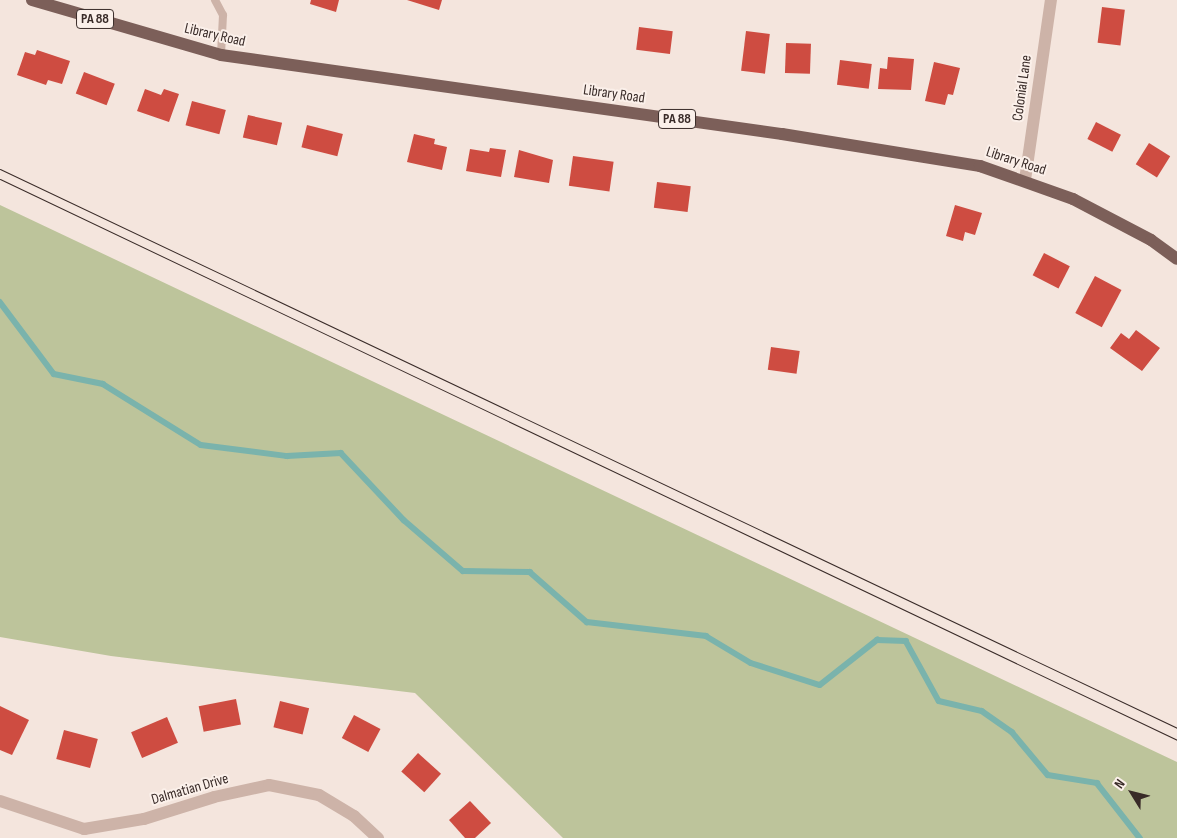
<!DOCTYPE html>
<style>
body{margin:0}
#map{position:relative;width:1177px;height:838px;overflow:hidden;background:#f4e5dd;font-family:"Sofia Sans Condensed",sans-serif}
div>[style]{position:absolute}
.green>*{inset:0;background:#bdc49b}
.stream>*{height:5.5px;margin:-2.75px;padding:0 2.75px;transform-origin:2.75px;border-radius:2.75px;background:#7ab3ac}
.building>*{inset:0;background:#ce4c41;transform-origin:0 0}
.service>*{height:8px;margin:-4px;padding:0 4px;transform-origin:4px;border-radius:4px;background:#cdb3a8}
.minor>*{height:12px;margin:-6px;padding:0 6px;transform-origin:6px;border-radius:6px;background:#cdb3a8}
.primary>*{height:12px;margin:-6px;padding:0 6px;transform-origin:6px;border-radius:6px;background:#7c5f59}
.tram>*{height:1px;margin:-0.5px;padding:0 0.5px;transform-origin:0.5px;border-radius:0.5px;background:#392b28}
span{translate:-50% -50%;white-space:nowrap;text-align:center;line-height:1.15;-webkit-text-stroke:4px #fbf0ea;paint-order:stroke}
.shield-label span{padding:1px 4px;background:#fbf0ea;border:1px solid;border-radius:4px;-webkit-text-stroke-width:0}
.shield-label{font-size:14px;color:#392b28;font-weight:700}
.street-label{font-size:15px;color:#392b28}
.north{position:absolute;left:1107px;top:768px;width:50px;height:50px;-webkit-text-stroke:4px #fbf0ea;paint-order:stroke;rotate:306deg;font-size:14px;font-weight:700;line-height:20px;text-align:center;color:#392b28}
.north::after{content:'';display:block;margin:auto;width:18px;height:22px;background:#392b28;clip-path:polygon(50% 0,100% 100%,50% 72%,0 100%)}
</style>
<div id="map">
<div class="green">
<div style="clip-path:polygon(0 205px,1177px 762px,1177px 838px,563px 838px,415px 693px,111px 656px,0 637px)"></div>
</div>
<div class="stream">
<div style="left:0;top:302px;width:90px;rotate:53.1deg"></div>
<div style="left:54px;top:374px;width:50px;rotate:11.5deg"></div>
<div style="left:103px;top:384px;width:115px;rotate:31.9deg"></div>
<div style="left:201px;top:445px;width:87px;rotate:7.3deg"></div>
<div style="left:287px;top:456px;width:54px;rotate:-3.2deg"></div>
<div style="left:341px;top:453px;width:92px;rotate:46.8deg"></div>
<div style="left:404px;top:520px;width:78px;rotate:40.8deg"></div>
<div style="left:463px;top:571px;width:67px;rotate:0.9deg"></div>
<div style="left:530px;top:572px;width:76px;rotate:41.3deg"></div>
<div style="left:587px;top:622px;width:120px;rotate:6.7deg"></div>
<div style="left:706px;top:636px;width:52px;rotate:31deg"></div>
<div style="left:751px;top:663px;width:72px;rotate:17.7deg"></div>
<div style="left:820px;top:685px;width:73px;rotate:-38.3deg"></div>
<div style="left:877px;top:640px;width:29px;rotate:2deg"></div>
<div style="left:906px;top:641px;width:68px;rotate:61.2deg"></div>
<div style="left:939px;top:701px;width:44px;rotate:13.1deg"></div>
<div style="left:982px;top:711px;width:37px;rotate:35deg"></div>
<div style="left:1012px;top:732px;width:56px;rotate:50.1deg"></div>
<div style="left:1048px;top:775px;width:50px;rotate:9.3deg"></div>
<div style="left:1097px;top:783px;width:70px;rotate:52deg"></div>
</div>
<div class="building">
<div style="clip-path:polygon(311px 0,339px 0,336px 12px,310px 4px)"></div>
<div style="clip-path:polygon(407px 0,442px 0,439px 10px)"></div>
<div style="left:1102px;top:7px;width:23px;height:36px;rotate:7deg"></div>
<div style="left:639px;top:27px;width:34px;height:23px;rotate:7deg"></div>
<div style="left:746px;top:31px;width:24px;height:40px;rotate:7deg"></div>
<div style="left:786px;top:43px;width:25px;height:30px;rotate:2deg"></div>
<div style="clip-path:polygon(37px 50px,70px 61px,62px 84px,48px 80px,46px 85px,17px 75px,25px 52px,35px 55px)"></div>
<div style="clip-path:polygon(888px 57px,914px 59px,911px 90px,878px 89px,880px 68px,887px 69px)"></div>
<div style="left:840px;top:60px;width:32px;height:25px;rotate:7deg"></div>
<div style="clip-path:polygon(934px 62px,960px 68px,953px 95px,948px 94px,945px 105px,925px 101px)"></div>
<div style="left:84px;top:72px;width:33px;height:23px;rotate:21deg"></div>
<div style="clip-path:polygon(145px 89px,161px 95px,164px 89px,179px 94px,169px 122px,137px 111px)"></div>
<div style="left:192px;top:101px;width:35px;height:25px;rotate:15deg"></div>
<div style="left:248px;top:115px;width:35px;height:23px;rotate:13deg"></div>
<div style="left:1096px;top:122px;width:28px;height:19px;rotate:27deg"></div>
<div style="left:307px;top:125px;width:37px;height:23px;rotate:14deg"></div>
<div style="clip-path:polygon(414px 134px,435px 139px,434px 144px,447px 147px,442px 170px,407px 162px)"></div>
<div style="left:1149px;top:143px;width:25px;height:25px;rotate:32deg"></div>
<div style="clip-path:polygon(490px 148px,506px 150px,501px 177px,466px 171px,470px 149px,489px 152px)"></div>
<div style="clip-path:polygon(519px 150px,553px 160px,549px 183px,514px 177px)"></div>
<div style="left:573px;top:156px;width:41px;height:30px;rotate:8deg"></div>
<div style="left:657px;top:182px;width:34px;height:26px;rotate:7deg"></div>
<div style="clip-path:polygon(955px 205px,982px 213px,975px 235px,965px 232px,963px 241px,946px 236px)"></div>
<div style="left:1044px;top:253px;width:29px;height:25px;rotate:27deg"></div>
<div style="left:1095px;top:276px;width:30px;height:42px;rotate:28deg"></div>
<div style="clip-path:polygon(1136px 330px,1160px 348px,1142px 371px,1110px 348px,1121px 333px,1129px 339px)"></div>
<div style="left:771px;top:347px;width:29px;height:23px;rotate:8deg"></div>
<div style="left:236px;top:699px;width:26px;height:38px;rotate:79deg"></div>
<div style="left:280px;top:701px;width:30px;height:27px;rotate:14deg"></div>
<div style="clip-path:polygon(0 706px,29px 720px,12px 755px,0 750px)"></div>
<div style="left:354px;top:715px;width:30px;height:26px;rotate:28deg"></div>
<div style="left:167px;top:717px;width:28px;height:39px;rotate:67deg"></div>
<div style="left:64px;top:730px;width:35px;height:30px;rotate:15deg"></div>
<div style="left:418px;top:753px;width:31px;height:25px;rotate:42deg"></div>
<div style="clip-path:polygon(470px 801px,491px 823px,475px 838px,465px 838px,449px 820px)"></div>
</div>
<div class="service">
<div style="left:215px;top:0;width:17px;rotate:62deg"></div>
<div style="left:223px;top:15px;width:40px;rotate:92.9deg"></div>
</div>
<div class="minor">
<div style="left:1025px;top:180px;width:182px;rotate:-81.8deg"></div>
<div style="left:0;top:801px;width:89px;rotate:18.4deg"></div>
<div style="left:84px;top:829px;width:61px;rotate:-9.5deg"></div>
<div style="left:144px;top:819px;width:73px;rotate:-17.4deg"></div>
<div style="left:214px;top:797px;width:56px;rotate:-12.3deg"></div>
<div style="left:269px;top:785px;width:51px;rotate:11.3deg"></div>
<div style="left:319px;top:795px;width:41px;rotate:31deg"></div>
<div style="left:354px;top:816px;width:33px;rotate:43deg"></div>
</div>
<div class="primary">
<div style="left:32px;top:0;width:197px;rotate:16.2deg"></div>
<div style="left:221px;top:55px;width:567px;rotate:8.02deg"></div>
<div style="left:782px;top:134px;width:201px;rotate:9.2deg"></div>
<div style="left:980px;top:166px;width:99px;rotate:19.5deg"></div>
<div style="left:1073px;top:199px;width:88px;rotate:27.7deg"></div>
<div style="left:1151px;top:240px;width:32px;rotate:36deg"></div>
</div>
<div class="tram">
<div style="left:0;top:169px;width:1303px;rotate:25.4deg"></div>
<div style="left:0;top:179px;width:1304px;rotate:25.48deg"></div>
</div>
<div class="shield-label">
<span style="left:95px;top:19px">PA 88</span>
<span style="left:677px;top:119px">PA 88</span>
</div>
<div class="street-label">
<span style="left:215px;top:35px;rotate:13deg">Library Road</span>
<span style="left:1022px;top:88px;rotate:-82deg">Colonial Lane</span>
<span style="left:614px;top:94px;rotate:8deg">Library Road</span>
<span style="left:1016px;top:161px;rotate:18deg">Library Road</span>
<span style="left:190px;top:789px;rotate:-16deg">Dalmatian Drive</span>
</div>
<div class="north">N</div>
</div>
